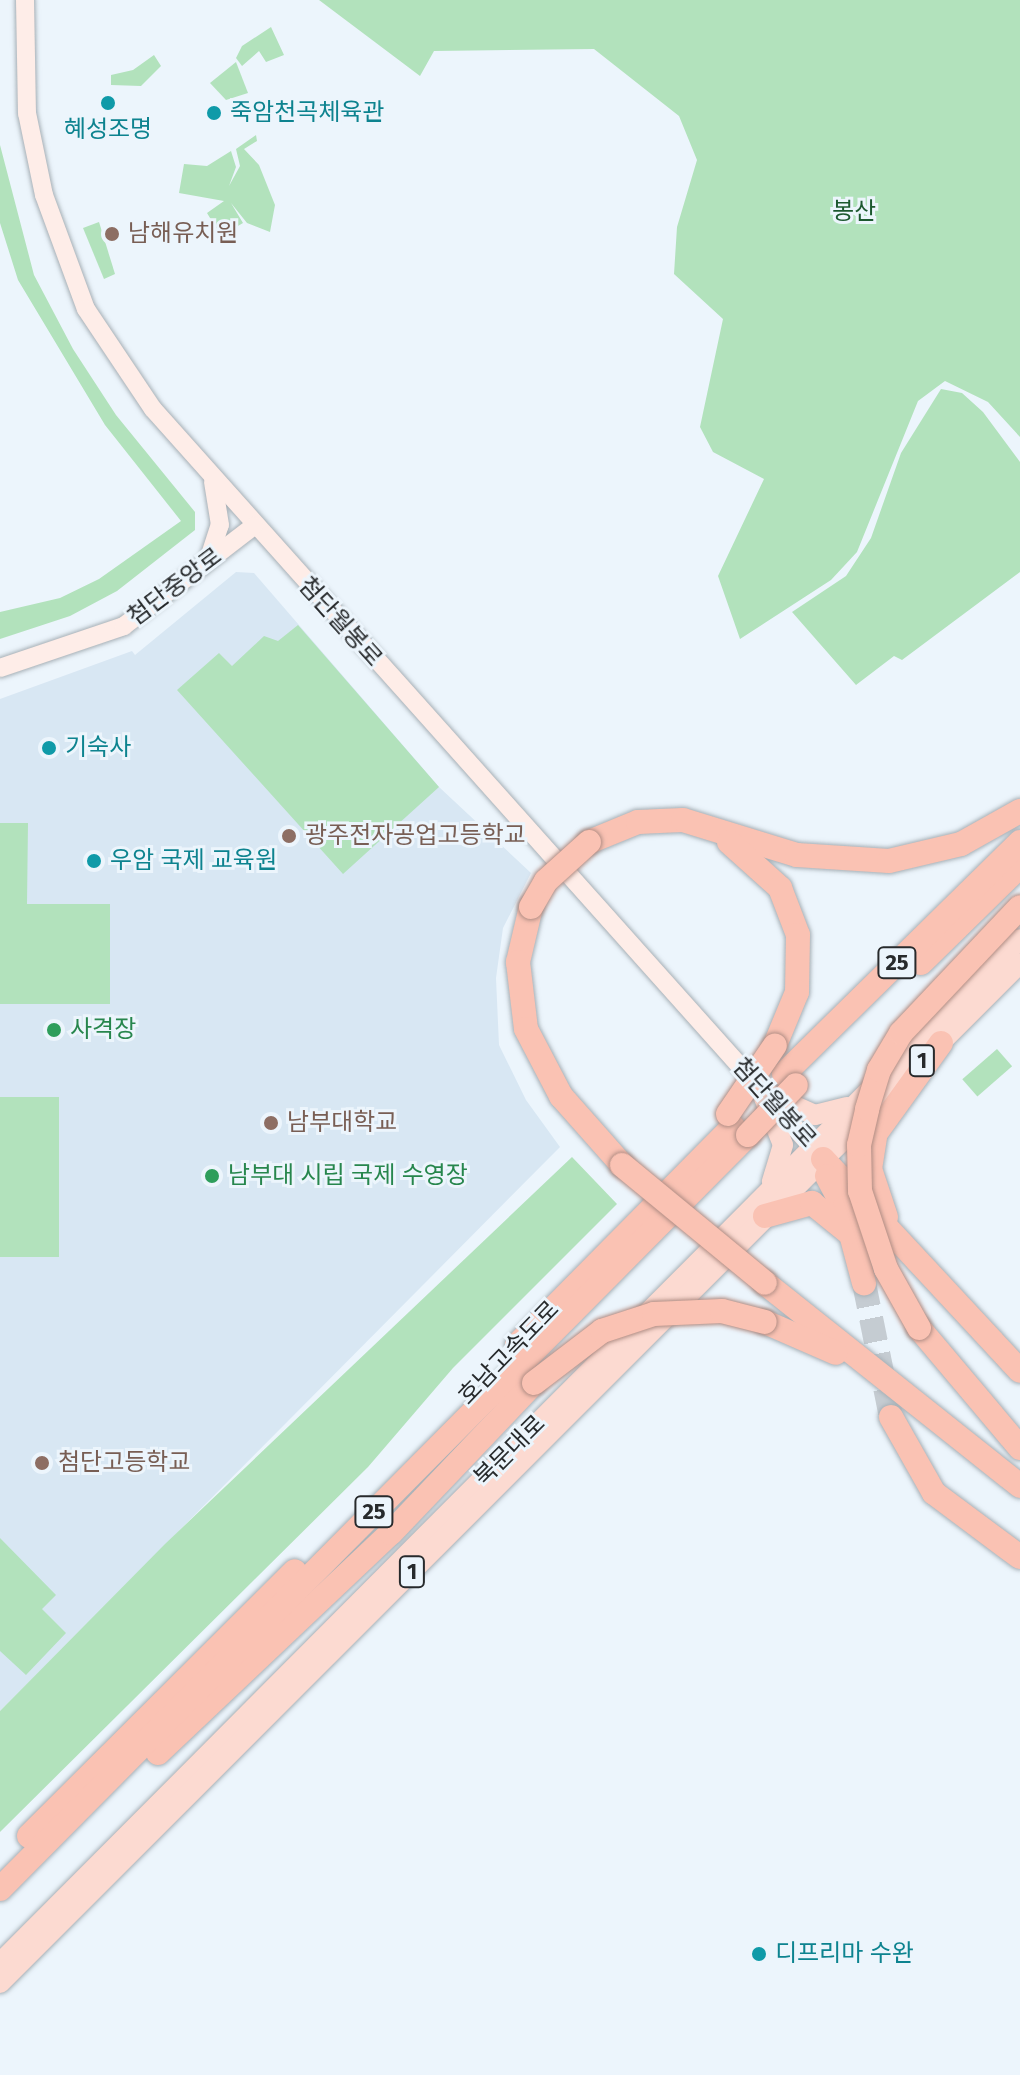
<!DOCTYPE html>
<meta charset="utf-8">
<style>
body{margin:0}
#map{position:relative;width:1020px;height:2075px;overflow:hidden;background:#ecf5fc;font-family:"Fira Sans","Noto Sans KR",sans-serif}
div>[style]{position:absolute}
.built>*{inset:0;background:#d8e7f3}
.green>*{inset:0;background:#b2e2bc;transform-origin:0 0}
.highway-tunnel>*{height:24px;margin-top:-12px;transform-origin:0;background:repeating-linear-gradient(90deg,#c5ccd2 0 24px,transparent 0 36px)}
.roads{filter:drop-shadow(0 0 2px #a7b0b6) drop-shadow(0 0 2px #a7b0b6)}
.secondary>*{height:18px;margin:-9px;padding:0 9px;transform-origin:9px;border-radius:9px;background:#feede8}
.primary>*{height:20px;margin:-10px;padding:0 10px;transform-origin:10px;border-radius:10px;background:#fcdad1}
.highway>*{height:24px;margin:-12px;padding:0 12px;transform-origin:12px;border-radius:12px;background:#fac2b3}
.bridges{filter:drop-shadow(0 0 2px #b08d84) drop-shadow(0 0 2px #b08d84)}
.highway-bridge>*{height:24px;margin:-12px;padding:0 12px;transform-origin:12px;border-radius:12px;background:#fac2b3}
.dots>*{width:22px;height:22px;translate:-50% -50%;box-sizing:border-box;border:4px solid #ecf5fc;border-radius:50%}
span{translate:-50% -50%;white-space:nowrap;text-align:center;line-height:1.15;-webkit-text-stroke:6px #ecf5fc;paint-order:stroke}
.shield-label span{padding:2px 6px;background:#ecf5fc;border:2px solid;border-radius:6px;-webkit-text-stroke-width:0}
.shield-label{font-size:22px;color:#272a2c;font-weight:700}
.culture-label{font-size:24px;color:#0d838f}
.left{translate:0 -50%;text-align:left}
.park-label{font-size:24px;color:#1c582f}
.education-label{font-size:24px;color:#785e54}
.street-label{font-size:24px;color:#272a2c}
.leisure-label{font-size:24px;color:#27864d}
</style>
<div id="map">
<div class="built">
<div style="clip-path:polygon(236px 572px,254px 573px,439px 787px,531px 873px,503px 928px,496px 978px,499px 1045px,526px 1100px,560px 1147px,0 1711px,0 699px,132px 651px,135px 655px)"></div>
</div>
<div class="green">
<div style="clip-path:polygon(319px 0,1020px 0,1020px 437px,988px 402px,945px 381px,918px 401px,857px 552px,831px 580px,740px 639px,718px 576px,764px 479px,713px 452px,700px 427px,723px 319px,674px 274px,677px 227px,697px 160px,679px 116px,594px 49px,434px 51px,420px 76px)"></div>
<div style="clip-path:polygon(271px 27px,284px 55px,266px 62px,259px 51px,242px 66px,236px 58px,242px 46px)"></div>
<div style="clip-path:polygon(154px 55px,161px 66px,141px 86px,111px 85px,111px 75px,133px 70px)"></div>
<div style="clip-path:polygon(236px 62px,248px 93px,226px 100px,210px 83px)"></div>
<div style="clip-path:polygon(256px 135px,257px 141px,244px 149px,259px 165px,275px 205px,270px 232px,247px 223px,231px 203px,243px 223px,221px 236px,207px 213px,224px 201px,179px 193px,184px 164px,207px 166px,231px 151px,236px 167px,229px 186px,240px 166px,236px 149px)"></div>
<div style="clip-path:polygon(0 145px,34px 275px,73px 349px,116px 415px,195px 512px,195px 530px,117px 591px,70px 616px,0 639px,0 612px,60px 598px,99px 579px,181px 521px,105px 425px,18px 280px,0 223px)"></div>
<div style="clip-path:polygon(99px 222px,115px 274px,104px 279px,83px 228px)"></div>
<div style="clip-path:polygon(941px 389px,962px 393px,983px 412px,1020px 462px,1020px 572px,902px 660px,894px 656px,856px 685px,792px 612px,846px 576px,871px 538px,901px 453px)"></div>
<div style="clip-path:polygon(298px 625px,439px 787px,343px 874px,177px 690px,219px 653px,232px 666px,264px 636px,278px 641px)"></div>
<div style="clip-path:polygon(0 823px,28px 823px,27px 904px,110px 904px,110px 1004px,0 1004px)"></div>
<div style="left:997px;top:1049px;width:23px;height:46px;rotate:49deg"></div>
<div style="left:0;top:1097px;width:59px;height:160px"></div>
<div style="clip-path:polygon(572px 1157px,617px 1204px,453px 1368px,368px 1467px,0 1832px,0 1711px,165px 1544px)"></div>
<div style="clip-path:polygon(0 1538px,56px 1595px,42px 1609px,66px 1633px,26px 1675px,0 1651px)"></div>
</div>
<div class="highway-tunnel">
<div style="left:864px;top:1283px;width:137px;rotate:78.6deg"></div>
</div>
<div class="roads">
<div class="secondary">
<div style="left:25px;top:0;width:113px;rotate:89deg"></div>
<div style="left:27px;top:113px;width:84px;rotate:78.3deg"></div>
<div style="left:44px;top:195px;width:121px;rotate:69.8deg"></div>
<div style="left:86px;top:309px;width:120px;rotate:56.2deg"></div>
<div style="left:153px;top:409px;width:1003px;rotate:48.23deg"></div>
<div style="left:208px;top:561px;width:38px;rotate:-72deg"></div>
<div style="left:220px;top:525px;width:44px;rotate:-99.2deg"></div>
<div style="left:0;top:668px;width:131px;rotate:-18.7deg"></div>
<div style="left:124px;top:626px;width:164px;rotate:-37.6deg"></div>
</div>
<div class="primary">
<div style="left:760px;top:1088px;width:61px;rotate:68deg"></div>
<div style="left:783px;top:1145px;width:38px;rotate:107deg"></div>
<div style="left:770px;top:1095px;width:49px;rotate:24deg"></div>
<div style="left:815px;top:1115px;width:33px;rotate:-14deg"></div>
<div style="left:0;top:1963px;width:1445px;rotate:-45.11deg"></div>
<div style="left:0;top:1983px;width:1442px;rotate:-45deg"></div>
</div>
<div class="highway">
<div style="left:589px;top:842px;width:53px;rotate:-22.2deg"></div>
<div style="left:638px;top:822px;width:45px;rotate:-2.5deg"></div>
<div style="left:683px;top:820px;width:119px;rotate:17.1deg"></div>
<div style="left:797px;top:855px;width:92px;rotate:3.7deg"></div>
<div style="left:889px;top:861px;width:74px;rotate:-13.3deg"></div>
<div style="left:961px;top:844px;width:68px;rotate:-29.2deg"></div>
<div style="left:729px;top:842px;width:69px;rotate:42deg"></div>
<div style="left:780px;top:888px;width:50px;rotate:69deg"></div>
<div style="left:798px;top:935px;width:57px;rotate:91deg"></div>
<div style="left:797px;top:992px;width:57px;rotate:112.5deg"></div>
<div style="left:531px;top:907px;width:57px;rotate:103.3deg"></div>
<div style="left:518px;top:962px;width:67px;rotate:83.2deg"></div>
<div style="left:526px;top:1029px;width:76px;rotate:62.4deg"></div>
<div style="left:561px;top:1096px;width:92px;rotate:48.5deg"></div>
<div style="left:921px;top:963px;width:139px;rotate:-44.4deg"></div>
<div style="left:784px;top:1074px;width:331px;rotate:-44.5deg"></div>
<div style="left:823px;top:1159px;width:289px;rotate:47.1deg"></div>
<div style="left:827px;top:1176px;width:36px;rotate:62deg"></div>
<div style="left:844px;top:1208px;width:78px;rotate:75.1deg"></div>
<div style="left:765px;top:1216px;width:49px;rotate:-15.5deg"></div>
<div style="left:812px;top:1203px;width:46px;rotate:38.9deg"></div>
<div style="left:886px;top:1217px;width:51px;rotate:-108.4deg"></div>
<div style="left:870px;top:1169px;width:36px;rotate:-81deg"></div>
<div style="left:876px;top:1133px;width:111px;rotate:-54.2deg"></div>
<div style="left:765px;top:1283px;width:326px;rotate:38.5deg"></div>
<div style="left:765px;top:1322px;width:77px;rotate:23.6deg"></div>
<div style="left:919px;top:1328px;width:157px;rotate:49.9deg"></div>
<div style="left:517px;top:1345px;width:307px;rotate:-45.3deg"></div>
<div style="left:891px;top:1417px;width:87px;rotate:60.5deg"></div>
<div style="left:934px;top:1493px;width:107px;rotate:36.7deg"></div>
<div style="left:158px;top:1753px;width:320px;rotate:-43.4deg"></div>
<div style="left:391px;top:1533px;width:207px;rotate:-46.4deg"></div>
<div style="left:29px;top:1836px;width:375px;rotate:-44.9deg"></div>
<div style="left:0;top:1889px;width:1062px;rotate:-45.23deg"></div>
</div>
</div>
<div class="bridges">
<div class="highway-bridge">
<div style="left:531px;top:907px;width:30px;rotate:-60deg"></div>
<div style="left:546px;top:881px;width:58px;rotate:-42.2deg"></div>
<div style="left:728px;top:1114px;width:83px;rotate:-55.7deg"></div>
<div style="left:748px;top:1135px;width:69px;rotate:-46.2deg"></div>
<div style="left:622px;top:1165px;width:185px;rotate:39.5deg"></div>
<div style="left:919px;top:1328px;width:68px;rotate:-119.2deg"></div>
<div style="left:886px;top:1269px;width:82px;rotate:-108.4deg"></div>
<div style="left:860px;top:1191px;width:46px;rotate:-91.2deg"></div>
<div style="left:859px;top:1145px;width:37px;rotate:-77deg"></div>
<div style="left:867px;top:1109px;width:41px;rotate:-72.9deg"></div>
<div style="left:879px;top:1070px;width:43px;rotate:-59.3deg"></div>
<div style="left:901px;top:1033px;width:173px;rotate:-46.6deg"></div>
<div style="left:534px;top:1383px;width:86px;rotate:-37.4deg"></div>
<div style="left:602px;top:1331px;width:55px;rotate:-18.1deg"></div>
<div style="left:654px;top:1314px;width:68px;rotate:-2.5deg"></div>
<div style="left:722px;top:1311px;width:44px;rotate:14.3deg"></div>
</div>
</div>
<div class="dots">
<div style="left:108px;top:103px;background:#0f9aa8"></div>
<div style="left:214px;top:113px;background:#0f9aa8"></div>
<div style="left:112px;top:234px;background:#8d6e63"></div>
<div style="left:49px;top:748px;background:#0f9aa8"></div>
<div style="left:289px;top:836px;background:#8d6e63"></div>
<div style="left:94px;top:861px;background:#0f9aa8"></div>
<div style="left:54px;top:1030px;background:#2e9e5b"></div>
<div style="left:271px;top:1123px;background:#8d6e63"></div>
<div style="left:212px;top:1176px;background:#2e9e5b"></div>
<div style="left:42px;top:1463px;background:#8d6e63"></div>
<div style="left:759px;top:1954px;background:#0f9aa8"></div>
</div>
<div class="shield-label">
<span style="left:897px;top:963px">25</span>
<span style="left:922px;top:1061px">1</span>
<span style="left:374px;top:1512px">25</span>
<span style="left:412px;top:1572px">1</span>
</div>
<div class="culture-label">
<span class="left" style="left:230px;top:113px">죽암천곡체육관</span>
<span style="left:108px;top:130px">혜성조명</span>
<span class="left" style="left:65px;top:748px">기숙사</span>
<span class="left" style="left:110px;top:861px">우암 국제 교육원</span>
<span class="left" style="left:775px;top:1954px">디프리마 수완</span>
</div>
<div class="park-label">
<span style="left:854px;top:212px">봉산</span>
</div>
<div class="education-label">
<span class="left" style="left:128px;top:234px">남해유치원</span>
<span class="left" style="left:305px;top:836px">광주전자공업고등학교</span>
<span class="left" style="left:287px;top:1123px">남부대학교</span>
<span class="left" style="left:58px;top:1463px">첨단고등학교</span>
</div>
<div class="street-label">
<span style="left:175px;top:587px;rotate:-37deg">첨단중앙로</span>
<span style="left:340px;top:622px;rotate:48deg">첨단월봉로</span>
<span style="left:774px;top:1103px;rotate:48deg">첨단월봉로</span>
<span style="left:509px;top:1353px;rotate:-46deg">호남고속도로</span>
<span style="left:510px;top:1451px;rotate:-45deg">북문대로</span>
</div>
<div class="leisure-label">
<span class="left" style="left:70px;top:1030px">사격장</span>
<span class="left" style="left:228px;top:1176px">남부대 시립 국제 수영장</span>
</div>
</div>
